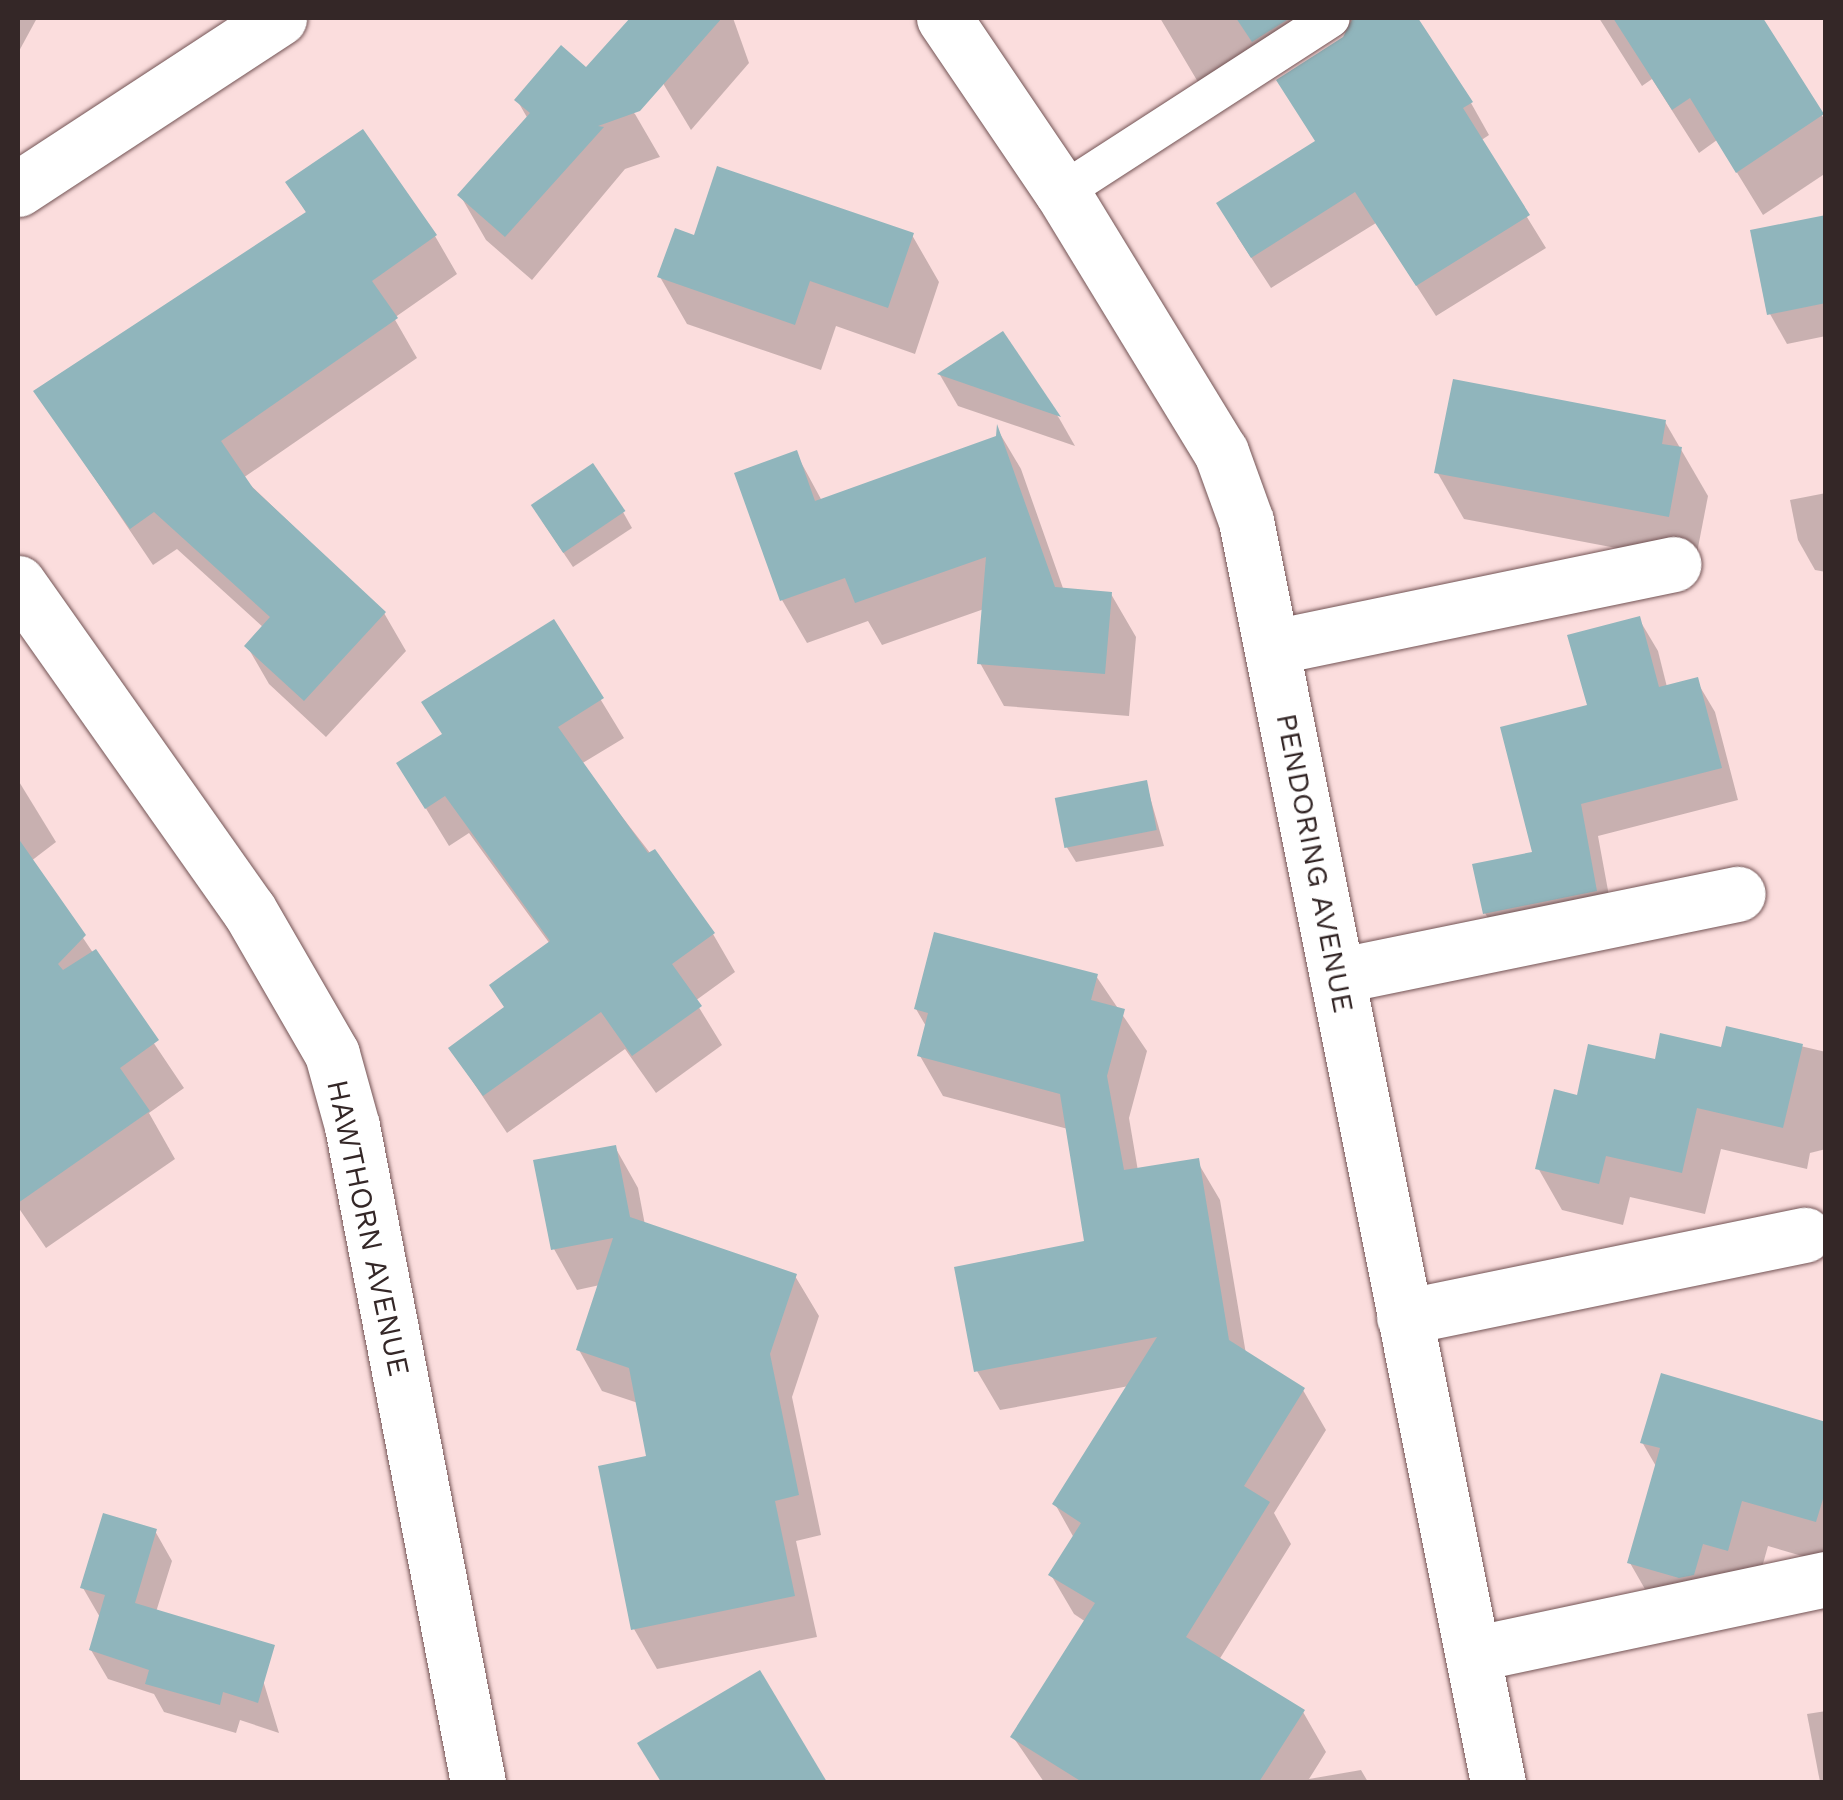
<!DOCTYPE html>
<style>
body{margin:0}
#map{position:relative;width:1843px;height:1800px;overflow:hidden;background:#fbdddd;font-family:"Work Sans",sans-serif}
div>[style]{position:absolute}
.shadow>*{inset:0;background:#0003}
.building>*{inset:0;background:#90b5bc;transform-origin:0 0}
.roads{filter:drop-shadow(0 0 2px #735455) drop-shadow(0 0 2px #735455)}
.lane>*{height:38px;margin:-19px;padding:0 19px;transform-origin:19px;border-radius:19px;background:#fff}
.street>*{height:55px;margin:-27.5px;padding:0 27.5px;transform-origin:27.5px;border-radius:27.5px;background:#fff}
span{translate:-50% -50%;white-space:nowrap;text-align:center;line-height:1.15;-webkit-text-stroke:8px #fff;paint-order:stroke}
.street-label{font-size:30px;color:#342727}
.frame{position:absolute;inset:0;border:20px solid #342727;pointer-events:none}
</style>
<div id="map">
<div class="shadow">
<div style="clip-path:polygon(18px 18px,37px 18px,18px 53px)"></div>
<div style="clip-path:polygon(640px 18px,733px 18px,749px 63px,691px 130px,664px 85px)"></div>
<div style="clip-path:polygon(1160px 18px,1396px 18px,1471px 103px,1489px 135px,1480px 141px,1546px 248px,1436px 316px,1376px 223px,1271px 288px,1237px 236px,1317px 143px,1350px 30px,1211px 104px)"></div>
<div style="clip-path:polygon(1599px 18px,1760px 18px,1826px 122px,1826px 173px,1763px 215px,1717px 140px,1699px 153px,1652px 79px,1642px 86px)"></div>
<div style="clip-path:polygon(562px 49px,635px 114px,660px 157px,625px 169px,532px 280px,486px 240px,460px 195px,528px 119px,517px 100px)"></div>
<div style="clip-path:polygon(289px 183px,435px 236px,457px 274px,394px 318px,417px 358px,243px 478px,384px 613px,406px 651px,326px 737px,269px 684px,247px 646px,264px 628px,177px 549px,153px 565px,36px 391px,307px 214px)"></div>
<div style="clip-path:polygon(1826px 217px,1826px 336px,1787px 344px,1770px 314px)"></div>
<div style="clip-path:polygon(912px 235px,939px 282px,915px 354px,836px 326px,821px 370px,687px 324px,660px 277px,696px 238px)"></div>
<div style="clip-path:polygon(1002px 334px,1059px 418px,1075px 446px,958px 406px,940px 375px)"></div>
<div style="clip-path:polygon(1665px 422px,1708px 496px,1695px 563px,1464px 519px,1437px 472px)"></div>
<div style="clip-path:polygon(999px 432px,1021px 469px,1064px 591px,1111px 594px,1136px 637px,1129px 716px,1004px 706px,980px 663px,984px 609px,882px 645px,868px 621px,807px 643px,782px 600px,737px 475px,796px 453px,822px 501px,998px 438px)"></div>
<div style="clip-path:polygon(1826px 493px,1826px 572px,1815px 570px,1798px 540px,1790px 500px)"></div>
<div style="clip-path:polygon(623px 512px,632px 528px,573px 567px,542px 521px)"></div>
<div style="clip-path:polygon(1639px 619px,1658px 651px,1667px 687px,1696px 680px,1715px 712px,1738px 800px,1598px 836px,1614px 923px,1504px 946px,1485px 913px,1535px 854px,1590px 707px)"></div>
<div style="clip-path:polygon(554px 623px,624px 738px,581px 764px,713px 934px,735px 972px,695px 1001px,722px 1045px,656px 1093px,625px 1049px,507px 1133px,451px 1049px,506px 1009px,550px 944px,469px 833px,449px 846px,422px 802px,444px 736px)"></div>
<div style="clip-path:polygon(18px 780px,56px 842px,18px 871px)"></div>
<div style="clip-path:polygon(1146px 783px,1164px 846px,1076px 862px,1066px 846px)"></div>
<div style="clip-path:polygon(38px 871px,184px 1088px,149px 1113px,175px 1159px,46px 1248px,18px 1207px,18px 886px)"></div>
<div style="clip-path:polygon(1096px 976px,1147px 1051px,1129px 1118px,1138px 1171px,1197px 1161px,1220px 1200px,1246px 1354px,1303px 1390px,1326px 1430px,1274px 1513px,1291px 1544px,1219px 1660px,1303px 1712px,1326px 1752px,1309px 1779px,1361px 1770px,1368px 1782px,1044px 1782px,1013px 1737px,1086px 1622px,1074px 1614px,1051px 1575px,1074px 1538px,1055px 1504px,1129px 1386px,1000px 1410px,977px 1371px,1087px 1243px,1068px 1129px,943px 1096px,920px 1056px,927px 1028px,916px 1009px)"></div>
<div style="clip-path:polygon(1728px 1029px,1826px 1052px,1826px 1149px,1810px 1153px,1807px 1169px,1721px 1149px,1705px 1214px,1630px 1197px,1623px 1225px,1562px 1210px,1538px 1168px,1579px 1098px,1657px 1062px,1723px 1050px)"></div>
<div style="clip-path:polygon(615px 1147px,638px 1188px,645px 1225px,795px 1276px,819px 1316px,792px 1397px,821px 1535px,796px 1541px,817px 1637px,657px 1669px,634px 1629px,649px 1458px,638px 1403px,602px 1391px,579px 1350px,600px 1285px,577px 1290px,554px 1249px)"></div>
<div style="clip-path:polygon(1826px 1424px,1826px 1563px,1768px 1546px,1754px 1596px,1657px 1610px,1630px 1563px,1657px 1468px,1642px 1442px)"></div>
<div style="clip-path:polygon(155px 1531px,172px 1561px,156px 1612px,259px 1667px,279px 1733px,240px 1720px,236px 1733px,164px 1712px,154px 1694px,108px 1679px,91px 1650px,101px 1619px,83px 1588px)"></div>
<div style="clip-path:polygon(760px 1674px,824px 1782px,663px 1782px,641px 1744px)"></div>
<div style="clip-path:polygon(1826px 1711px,1826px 1782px,1820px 1782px,1807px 1714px)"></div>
</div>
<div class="building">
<div style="clip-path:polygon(630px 18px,722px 18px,640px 111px,598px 126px,604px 127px,505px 237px,457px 195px,530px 113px,514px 100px,561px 45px,586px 67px)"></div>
<div style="clip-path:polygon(1236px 18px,1290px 18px,1252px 42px)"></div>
<div style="clip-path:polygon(1353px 18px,1418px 18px,1473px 102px,1463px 108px,1530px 215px,1416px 286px,1355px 192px,1251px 258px,1216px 203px,1315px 141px,1276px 80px,1343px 37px)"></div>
<div style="clip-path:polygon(1613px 18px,1763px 18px,1824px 114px,1736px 173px,1690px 98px,1672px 110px)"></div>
<div style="clip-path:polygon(363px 129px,437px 235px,372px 281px,398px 318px,221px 441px,253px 488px,386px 612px,304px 701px,244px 646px,270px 617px,154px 512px,130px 529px,33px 391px,306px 212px,285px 182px)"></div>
<div style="clip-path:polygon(717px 166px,914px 233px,888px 308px,810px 281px,795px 325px,657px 277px,675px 228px,694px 235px)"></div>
<div style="clip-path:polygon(1826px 215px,1826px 303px,1767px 315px,1750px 230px)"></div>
<div style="clip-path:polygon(1003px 331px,1061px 417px,937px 374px)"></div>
<div style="clip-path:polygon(1453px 379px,1666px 420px,1662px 444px,1682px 447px,1669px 517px,1434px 473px)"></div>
<div style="clip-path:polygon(997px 424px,1055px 587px,1112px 592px,1105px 674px,977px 664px,986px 557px,855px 603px,845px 578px,780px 601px,734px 473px,797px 450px,815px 501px,996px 436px)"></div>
<div style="left:593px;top:463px;width:58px;height:75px;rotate:56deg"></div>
<div style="clip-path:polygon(1640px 616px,1659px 687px,1698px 677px,1722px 768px,1581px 804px,1597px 891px,1483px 914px,1472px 864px,1532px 852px,1500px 727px,1587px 705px,1567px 635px)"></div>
<div style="clip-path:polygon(554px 619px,604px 698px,558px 727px,648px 853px,655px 849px,715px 933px,672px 964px,702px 1006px,632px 1056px,601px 1012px,483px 1096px,448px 1048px,504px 1007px,489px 985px,550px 941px,445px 796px,425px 809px,396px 763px,442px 734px,421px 702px)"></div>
<div style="left:1147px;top:780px;width:51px;height:94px;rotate:79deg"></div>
<div style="clip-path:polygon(18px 838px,86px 935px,58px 964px,63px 970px,96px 949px,159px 1040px,120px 1068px,150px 1111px,18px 1203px)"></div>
<div style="clip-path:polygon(934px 932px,1098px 974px,1091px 1000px,1125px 1009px,1107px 1076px,1124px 1170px,1199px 1158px,1229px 1340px,1305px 1388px,1244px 1486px,1270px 1502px,1186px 1637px,1305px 1710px,1259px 1782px,1082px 1782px,1010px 1737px,1095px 1603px,1048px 1575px,1081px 1523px,1052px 1504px,1157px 1337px,974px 1372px,954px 1267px,1084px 1241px,1060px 1094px,917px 1056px,928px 1013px,914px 1009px)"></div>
<div style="clip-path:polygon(1726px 1026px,1803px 1044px,1783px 1128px,1697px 1108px,1682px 1173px,1606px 1156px,1599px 1184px,1535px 1169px,1554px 1089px,1577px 1095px,1588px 1044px,1655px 1059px,1660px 1033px,1721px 1047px)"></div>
<div style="clip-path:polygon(616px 1145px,630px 1217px,797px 1274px,770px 1354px,799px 1495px,775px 1501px,795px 1596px,631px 1630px,598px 1466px,646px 1456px,629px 1368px,576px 1350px,613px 1238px,551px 1250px,533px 1160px)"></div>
<div style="clip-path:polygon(1661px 1373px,1826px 1422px,1826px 1489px,1816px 1522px,1742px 1501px,1728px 1551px,1703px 1544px,1694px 1575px,1679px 1578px,1627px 1563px,1660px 1448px,1640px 1443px)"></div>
<div style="clip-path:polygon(103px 1513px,157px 1529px,135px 1603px,275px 1645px,258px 1703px,223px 1692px,220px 1705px,145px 1684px,149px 1670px,89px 1650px,105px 1595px,80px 1588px)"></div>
<div style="clip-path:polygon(760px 1670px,827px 1782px,661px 1782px,637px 1743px)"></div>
</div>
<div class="roads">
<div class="lane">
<div style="left:1062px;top:192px;width:320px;rotate:-32.9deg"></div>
</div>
<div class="street">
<div style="left:944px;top:18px;width:210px;rotate:55.9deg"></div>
<div style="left:1062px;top:192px;width:305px;rotate:58.6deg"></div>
<div style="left:1221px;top:452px;width:73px;rotate:70.1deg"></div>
<div style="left:1246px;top:521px;width:1286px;rotate:78.7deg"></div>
<div style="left:18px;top:189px;width:312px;rotate:-33.2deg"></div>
<div style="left:18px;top:583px;width:400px;rotate:54.8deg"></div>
<div style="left:249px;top:910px;width:166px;rotate:60deg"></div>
<div style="left:332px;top:1054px;width:75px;rotate:74.5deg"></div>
<div style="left:352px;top:1126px;width:668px;rotate:79.13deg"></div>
<div style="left:1273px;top:647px;width:409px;rotate:-11.7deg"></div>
<div style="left:1337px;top:976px;width:409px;rotate:-11.6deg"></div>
<div style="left:1404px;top:1317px;width:409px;rotate:-11.6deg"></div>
<div style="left:1473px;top:1654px;width:361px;rotate:-12deg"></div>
</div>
</div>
<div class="street-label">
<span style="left:1315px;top:863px;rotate:79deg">PENDORING AVENUE</span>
<span style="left:368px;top:1228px;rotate:78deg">HAWTHORN AVENUE</span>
</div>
<div class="frame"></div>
</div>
